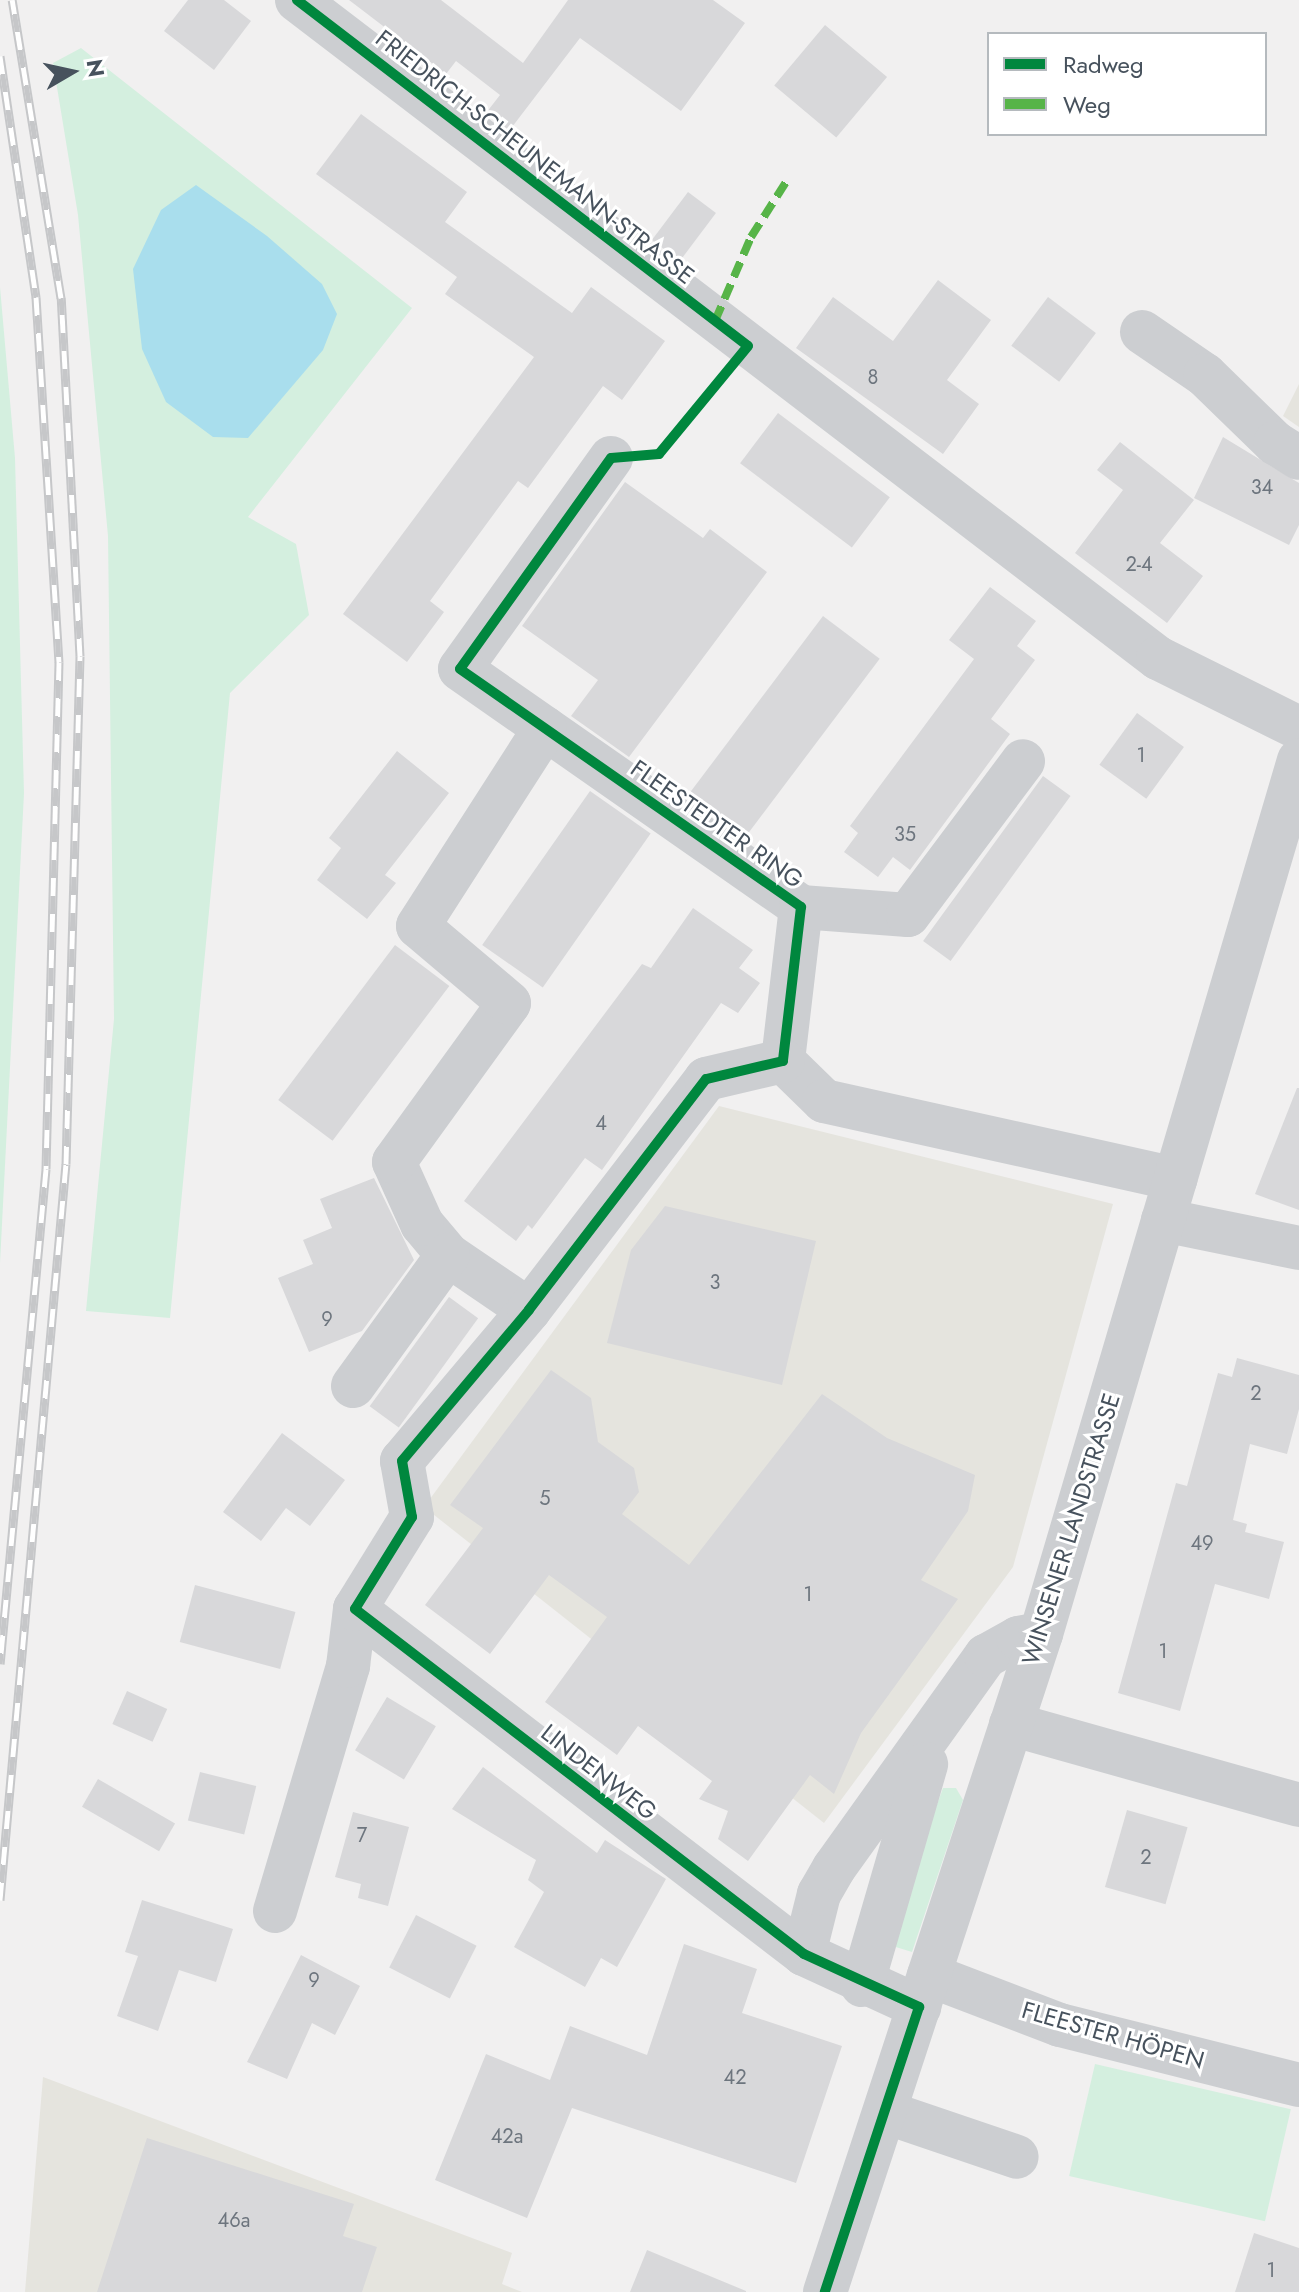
<!DOCTYPE html>
<meta charset="utf-8">
<style>
body{margin:0}
#map{position:relative;width:1299px;height:2292px;overflow:hidden;background:#f1f0f0;font-family:Jost,sans-serif}
div>[style]{position:absolute}
.commercial>*{inset:0;background:#e5e4de}
.green>*{inset:0;background:#d4efdf;transform-origin:0 0}
.water>*{inset:0;background:#a9deed}
.building>*{inset:0;background:#d8d8da;transform-origin:0 0}
.minor>*{height:44px;margin:-22px;padding:0 22px;transform-origin:22px;border-radius:22px;background:#ccced1}
.rail>*{height:9px;margin-top:-4.5px;transform-origin:0;background:repeating-linear-gradient(90deg,#fff 0 18px,#c6c7c9 0 36px);box-sizing:border-box;border-block:2px solid #c6c7c9}
.quiet>*{height:8px;margin-top:-4px;transform-origin:0;background:repeating-linear-gradient(90deg,#57b448 0 16px,transparent 0 24px)}
.cycleway>*{height:10px;margin:-5px;padding:0 5px;transform-origin:5px;border-radius:5px;background:#00873e}
span{translate:-50% -50%;white-space:nowrap;text-align:center;line-height:1.15;-webkit-text-stroke:6px #fff;paint-order:stroke}
.number-label{font-size:20px;color:#6d757e}
.number-label span{-webkit-text-stroke-width:0}
.street-label{font-size:24px;color:#47525d}
.legend{position:absolute;left:987px;top:32px;width:280px;height:104px;box-sizing:border-box;background:#fff;border:2px solid #b5babe;margin:0;padding:10px 14px;list-style:none;font-size:24px;color:#47525d}
.legend li{display:flex;align-items:center;gap:16px;height:40px}
.legend b{width:40px;border:2px solid #b5babe}
.north{position:absolute;left:32px;top:32px;width:80px;height:80px;-webkit-text-stroke:6px #fff;paint-order:stroke;rotate:81deg;font-size:22px;font-weight:700;line-height:32px;text-align:center;color:#47525d}
.north::after{content:'';display:block;margin:auto;width:28px;height:36px;background:#47525d;clip-path:polygon(50% 0,100% 100%,50% 72%,0 100%)}
</style>
<div id="map">
<div class="commercial">
<div style="clip-path:polygon(1299px 384px,1299px 427px,1283px 416px)"></div>
<div style="clip-path:polygon(719px 1106px,1113px 1204px,1013px 1567px,824px 1823px,424px 1507px)"></div>
<div style="clip-path:polygon(43px 2077px,512px 2253px,502px 2284px,522px 2292px,25px 2292px)"></div>
</div>
<div class="green">
<div style="clip-path:polygon(81px 48px,412px 308px,248px 517px,296px 544px,309px 615px,230px 693px,170px 1318px,86px 1311px,114px 1019px,108px 536px,78px 215px,53px 63px)"></div>
<div style="clip-path:polygon(0 287px,15px 458px,24px 793px,0 1263px)"></div>
<div style="clip-path:polygon(943px 1788px,956px 1788px,963px 1800px,912px 1952px,886px 1944px)"></div>
<div style="left:1095px;top:2064px;width:201px;height:115px;rotate:13deg"></div>
</div>
<div class="water">
<div style="clip-path:polygon(196px 185px,267px 236px,322px 284px,337px 314px,323px 350px,248px 438px,213px 437px,166px 402px,142px 349px,133px 269px,161px 210px)"></div>
</div>
<div class="building">
<div style="clip-path:polygon(188px 0,224px 0,251px 21px,214px 70px,164px 31px)"></div>
<div style="clip-path:polygon(349px 0,441px 0,523px 63px,568px 0,713px 0,745px 23px,681px 111px,580px 38px,509px 131px,486px 113px,500px 95px,456px 61px,446px 74px)"></div>
<div style="left:825px;top:25px;width:81px;height:79px;rotate:40deg"></div>
<div style="clip-path:polygon(361px 114px,467px 192px,445px 222px,572px 313px,591px 287px,665px 341px,622px 400px,603px 386px,528px 488px,518px 481px,430px 601px,444px 612px,407px 662px,343px 614px,534px 357px,445px 294px,457px 277px,316px 174px)"></div>
<div style="left:688px;top:192px;width:35px;height:60px;rotate:37deg"></div>
<div style="clip-path:polygon(938px 280px,991px 320px,947px 380px,979px 404px,943px 454px,796px 348px,833px 297px,893px 341px)"></div>
<div style="left:1048px;top:297px;width:60px;height:61px;rotate:37deg"></div>
<div style="left:778px;top:413px;width:140px;height:63px;rotate:37deg"></div>
<div style="clip-path:polygon(1223px 437px,1299px 483px,1299px 525px,1289px 545px,1194px 498px)"></div>
<div style="clip-path:polygon(1120px 442px,1194px 500px,1160px 543px,1203px 576px,1167px 623px,1075px 553px,1123px 490px,1097px 470px)"></div>
<div style="clip-path:polygon(625px 482px,703px 538px,710px 529px,767px 572px,629px 757px,571px 716px,598px 680px,522px 626px)"></div>
<div style="clip-path:polygon(990px 587px,1036px 621px,1017px 646px,1035px 660px,991px 719px,1010px 734px,910px 870px,893px 857px,878px 877px,844px 852px,858px 833px,850px 826px,974px 659px,949px 640px)"></div>
<div style="left:823px;top:616px;width:71px;height:226px;rotate:37deg"></div>
<div style="left:1137px;top:713px;width:58px;height:64px;rotate:36deg"></div>
<div style="clip-path:polygon(397px 751px,449px 793px,385px 875px,396px 883px,367px 919px,317px 880px,341px 848px,329px 838px)"></div>
<div style="left:1043px;top:776px;width:34px;height:204px;rotate:36deg"></div>
<div style="left:590px;top:791px;width:74px;height:188px;rotate:35deg"></div>
<div style="clip-path:polygon(693px 908px,753px 950px,739px 968px,760px 983px,738px 1013px,721px 1003px,602px 1170px,585px 1158px,532px 1229px,528px 1225px,516px 1241px,464px 1201px,642px 964px,651px 968px)"></div>
<div style="left:395px;top:945px;width:68px;height:194px;rotate:37deg"></div>
<div style="clip-path:polygon(1297px 1088px,1299px 1088px,1299px 1210px,1255px 1194px)"></div>
<div style="clip-path:polygon(374px 1178px,414px 1260px,362px 1331px,309px 1352px,278px 1278px,313px 1264px,303px 1240px,332px 1228px,320px 1199px)"></div>
<div style="clip-path:polygon(665px 1206px,816px 1241px,782px 1385px,607px 1343px,631px 1250px)"></div>
<div style="left:449px;top:1297px;width:36px;height:135px;rotate:36deg"></div>
<div style="clip-path:polygon(1237px 1358px,1299px 1375px,1299px 1409px,1287px 1454px,1250px 1444px,1233px 1520px,1247px 1524px,1245px 1532px,1284px 1542px,1269px 1599px,1215px 1584px,1180px 1711px,1118px 1693px,1176px 1483px,1187px 1486px,1218px 1373px,1232px 1377px)"></div>
<div style="clip-path:polygon(551px 1370px,591px 1398px,598px 1442px,634px 1468px,639px 1492px,622px 1514px,689px 1565px,822px 1394px,887px 1438px,975px 1475px,968px 1511px,921px 1580px,958px 1599px,861px 1733px,834px 1794px,810px 1775px,748px 1861px,718px 1839px,728px 1811px,699px 1799px,712px 1781px,638px 1726px,617px 1755px,545px 1702px,607px 1617px,549px 1575px,490px 1654px,425px 1605px,483px 1528px,450px 1505px)"></div>
<div style="clip-path:polygon(282px 1433px,345px 1480px,310px 1526px,286px 1508px,261px 1541px,223px 1512px)"></div>
<div style="left:195px;top:1585px;width:104px;height:59px;rotate:15deg"></div>
<div style="left:127px;top:1691px;width:44px;height:36px;rotate:24deg"></div>
<div style="left:387px;top:1697px;width:57px;height:62px;rotate:31deg"></div>
<div style="clip-path:polygon(483px 1767px,597px 1853px,605px 1840px,666px 1879px,617px 1967px,601px 1958px,585px 1987px,514px 1947px,544px 1892px,528px 1880px,536px 1860px,452px 1809px)"></div>
<div style="left:200px;top:1772px;width:58px;height:50px;rotate:14deg"></div>
<div style="left:98px;top:1779px;width:89px;height:32px;rotate:30deg"></div>
<div style="left:1127px;top:1810px;width:63px;height:80px;rotate:16deg"></div>
<div style="clip-path:polygon(353px 1812px,409px 1827px,388px 1906px,358px 1898px,361px 1884px,335px 1877px)"></div>
<div style="clip-path:polygon(142px 1900px,233px 1929px,216px 1982px,179px 1970px,158px 2031px,117px 2016px,138px 1956px,125px 1952px)"></div>
<div style="left:416px;top:1915px;width:68px;height:59px;rotate:27deg"></div>
<div style="clip-path:polygon(684px 1944px,757px 1969px,742px 2013px,842px 2046px,796px 2183px,572px 2108px,527px 2218px,435px 2180px,486px 2054px,550px 2080px,570px 2026px,647px 2055px)"></div>
<div style="clip-path:polygon(301px 1955px,360px 1986px,335px 2035px,312px 2023px,287px 2079px,247px 2062px)"></div>
<div style="clip-path:polygon(147px 2138px,354px 2204px,343px 2236px,377px 2247px,362px 2292px,97px 2292px)"></div>
<div style="clip-path:polygon(1254px 2233px,1299px 2248px,1299px 2292px,1235px 2292px)"></div>
<div style="clip-path:polygon(647px 2250px,746px 2291px,746px 2292px,630px 2292px)"></div>
</div>
<div class="minor">
<div style="left:297px;top:0;width:1084px;rotate:37.39deg"></div>
<div style="left:1158px;top:658px;width:157px;rotate:26.4deg"></div>
<div style="left:1142px;top:332px;width:76px;rotate:34.3deg"></div>
<div style="left:1205px;top:375px;width:98px;rotate:44.2deg"></div>
<div style="left:1275px;top:443px;width:28px;rotate:32deg"></div>
<div style="left:611px;top:458px;width:259px;rotate:125.6deg"></div>
<div style="left:460px;top:669px;width:416px;rotate:34.9deg"></div>
<div style="left:801px;top:907px;width:155px;rotate:96.7deg"></div>
<div style="left:801px;top:907px;width:107px;rotate:4.3deg"></div>
<div style="left:908px;top:915px;width:192px;rotate:-53.2deg"></div>
<div style="left:783px;top:1061px;width:57px;rotate:44.3deg"></div>
<div style="left:824px;top:1101px;width:360px;rotate:12.5deg"></div>
<div style="left:1163px;top:1220px;width:139px;rotate:11.6deg"></div>
<div style="left:529px;top:1310px;width:98px;rotate:-145.8deg"></div>
<div style="left:448px;top:1255px;width:40px;rotate:-130deg"></div>
<div style="left:422px;top:1224px;width:68px;rotate:-114.3deg"></div>
<div style="left:394px;top:1162px;width:196px;rotate:-54.1deg"></div>
<div style="left:509px;top:1003px;width:119px;rotate:-139.8deg"></div>
<div style="left:418px;top:926px;width:235px;rotate:-57.3deg"></div>
<div style="left:353px;top:1386px;width:162px;rotate:-54.1deg"></div>
<div style="left:355px;top:1609px;width:566px;rotate:37.54deg"></div>
<div style="left:804px;top:1954px;width:127px;rotate:24.7deg"></div>
<div style="left:1011px;top:1724px;width:299px;rotate:15.7deg"></div>
<div style="left:275px;top:1911px;width:256px;rotate:-73.4deg"></div>
<div style="left:348px;top:1666px;width:57px;rotate:-83deg"></div>
<div style="left:355px;top:1609px;width:108px;rotate:-58.2deg"></div>
<div style="left:412px;top:1517px;width:57px;rotate:-100.1deg"></div>
<div style="left:402px;top:1461px;width:197px;rotate:-49.9deg"></div>
<div style="left:529px;top:1310px;width:291px;rotate:-52.5deg"></div>
<div style="left:706px;top:1079px;width:79px;rotate:-13.2deg"></div>
<div style="left:804px;top:1954px;width:62px;rotate:-76deg"></div>
<div style="left:819px;top:1894px;width:30px;rotate:-60deg"></div>
<div style="left:834px;top:1868px;width:261px;rotate:-54.4deg"></div>
<div style="left:986px;top:1656px;width:37px;rotate:-29deg"></div>
<div style="left:1018px;top:1638px;width:23px;rotate:-10deg"></div>
<div style="left:929px;top:1975px;width:140px;rotate:20.9deg"></div>
<div style="left:1060px;top:2025px;width:246px;rotate:14.1deg"></div>
<div style="left:862px;top:1985px;width:230px;rotate:-73.8deg"></div>
<div style="left:885px;top:2112px;width:139px;rotate:18.8deg"></div>
<div style="left:825px;top:2292px;width:693px;rotate:-71.83deg"></div>
<div style="left:1041px;top:1634px;width:911px;rotate:-73.55deg"></div>
</div>
<div class="rail">
<div style="left:0;top:56px;width:244px;rotate:81.5deg"></div>
<div style="left:36px;top:297px;width:366px;rotate:86.4deg"></div>
<div style="left:59px;top:662px;width:507px;rotate:91.47deg"></div>
<div style="left:46px;top:1169px;width:497px;rotate:95.3deg"></div>
<div style="left:0;top:1900px;width:739px;rotate:-84.88deg"></div>
<div style="left:66px;top:1164px;width:508px;rotate:-88.42deg"></div>
<div style="left:80px;top:656px;width:359px;rotate:-93deg"></div>
<div style="left:61px;top:298px;width:302px;rotate:-99.3deg"></div>
</div>
<div class="quiet">
<div style="left:715px;top:321px;width:91px;rotate:-66.8deg"></div>
<div style="left:751px;top:237px;width:65px;rotate:-57.5deg"></div>
</div>
<div class="cycleway">
<div style="left:297px;top:0;width:568px;rotate:37.49deg"></div>
<div style="left:748px;top:346px;width:140px;rotate:129.5deg"></div>
<div style="left:659px;top:454px;width:48px;rotate:175.2deg"></div>
<div style="left:611px;top:458px;width:259px;rotate:125.6deg"></div>
<div style="left:460px;top:669px;width:416px;rotate:34.9deg"></div>
<div style="left:801px;top:907px;width:155px;rotate:96.7deg"></div>
<div style="left:783px;top:1061px;width:79px;rotate:166.8deg"></div>
<div style="left:706px;top:1079px;width:291px;rotate:127.5deg"></div>
<div style="left:529px;top:1310px;width:197px;rotate:130.1deg"></div>
<div style="left:402px;top:1461px;width:57px;rotate:79.9deg"></div>
<div style="left:412px;top:1517px;width:108px;rotate:121.8deg"></div>
<div style="left:355px;top:1609px;width:566px;rotate:37.54deg"></div>
<div style="left:804px;top:1954px;width:127px;rotate:24.7deg"></div>
<div style="left:919px;top:2007px;width:300px;rotate:108.3deg"></div>
</div>
<div class="number-label">
<span style="left:873px;top:377px">8</span>
<span style="left:1262px;top:487px">34</span>
<span style="left:1139px;top:564px">2-4</span>
<span style="left:1141px;top:755px">1</span>
<span style="left:905px;top:834px">35</span>
<span style="left:601px;top:1123px">4</span>
<span style="left:715px;top:1282px">3</span>
<span style="left:327px;top:1319px">9</span>
<span style="left:1256px;top:1393px">2</span>
<span style="left:545px;top:1498px">5</span>
<span style="left:1202px;top:1543px">49</span>
<span style="left:808px;top:1594px">1</span>
<span style="left:1163px;top:1651px">1</span>
<span style="left:362px;top:1835px">7</span>
<span style="left:1146px;top:1857px">2</span>
<span style="left:314px;top:1980px">9</span>
<span style="left:735px;top:2077px">42</span>
<span style="left:507px;top:2136px">42a</span>
<span style="left:234px;top:2220px">46a</span>
<span style="left:1271px;top:2270px">1</span>
</div>
<div class="street-label">
<span style="left:535px;top:157px;rotate:38deg">FRIEDRICH-SCHEUNEMANN-STRASSE</span>
<span style="left:717px;top:824px;rotate:35deg">FLEESTEDTER RING</span>
<span style="left:1071px;top:1529px;rotate:-73deg">WINSENER LANDSTRASSE</span>
<span style="left:599px;top:1772px;rotate:38deg">LINDENWEG</span>
<span style="left:1113px;top:2035px;rotate:16deg">FLEESTER HÖPEN</span>
</div>
<ul class="legend">
<li><b style="height:10px;background:#00873e"></b>Radweg</li>
<li><b style="height:10px;background:#57b448"></b>Weg</li>
</ul>
<div class="north">N</div>
</div>
